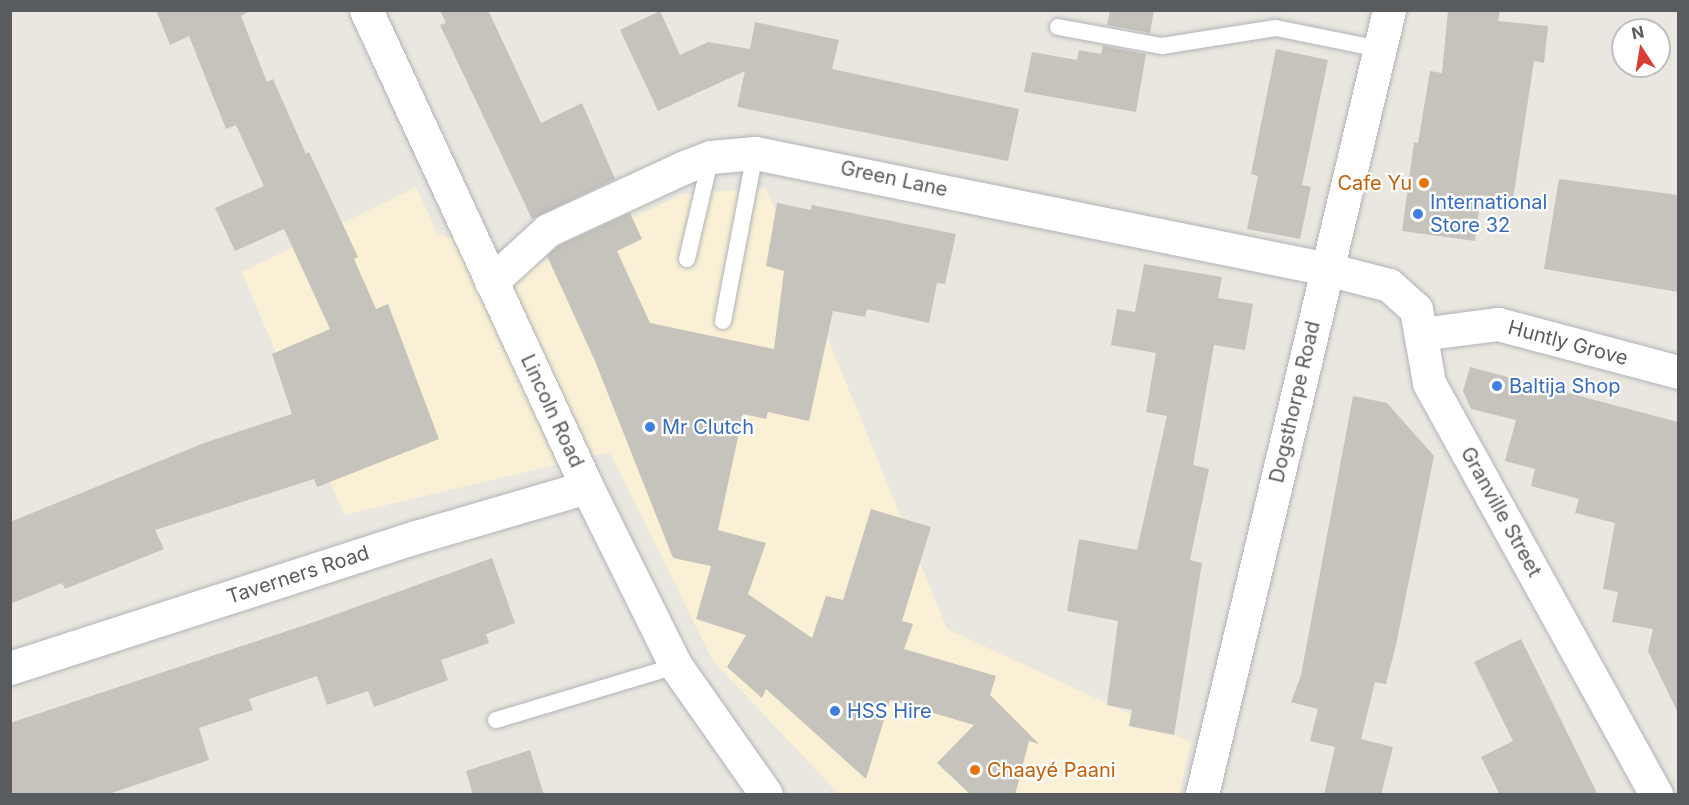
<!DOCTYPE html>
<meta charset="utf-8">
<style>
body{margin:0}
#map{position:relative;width:1689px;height:805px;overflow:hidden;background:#eae7e0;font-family:Inter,sans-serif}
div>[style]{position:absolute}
.commercial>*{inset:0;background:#faf0d5}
.building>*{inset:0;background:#c6c2bc}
.roads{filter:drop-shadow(0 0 2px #b0b3b7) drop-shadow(0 0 2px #b0b3b7)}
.service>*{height:16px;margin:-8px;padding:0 8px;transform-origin:8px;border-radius:8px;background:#fff}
.minor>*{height:33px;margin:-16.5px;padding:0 16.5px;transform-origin:16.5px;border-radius:16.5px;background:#fff}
.tertiary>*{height:33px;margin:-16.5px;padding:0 16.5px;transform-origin:16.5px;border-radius:16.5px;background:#fff}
.dots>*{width:16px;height:16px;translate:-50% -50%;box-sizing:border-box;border:3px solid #fff;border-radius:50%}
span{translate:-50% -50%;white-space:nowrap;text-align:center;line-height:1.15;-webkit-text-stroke:4.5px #fff;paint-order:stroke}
.street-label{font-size:20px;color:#585c5f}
.food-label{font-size:20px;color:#c56008}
.right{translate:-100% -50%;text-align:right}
.left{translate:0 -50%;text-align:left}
.shop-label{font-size:20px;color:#366cbe}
.frame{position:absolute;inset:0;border:12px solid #585c5f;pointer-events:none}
.north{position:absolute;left:1611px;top:18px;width:60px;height:60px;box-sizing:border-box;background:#fff;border:2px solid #bcbebf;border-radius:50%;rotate:348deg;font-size:16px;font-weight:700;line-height:24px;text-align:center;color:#585c5f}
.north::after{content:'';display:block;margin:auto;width:21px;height:27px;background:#da3c36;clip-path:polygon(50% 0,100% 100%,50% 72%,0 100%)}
</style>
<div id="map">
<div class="commercial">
<div style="clip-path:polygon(416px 187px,437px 233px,531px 267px,682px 194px,766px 188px,947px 629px,1191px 742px,1179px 794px,839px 794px,713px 661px,610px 452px,344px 515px,242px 272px)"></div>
</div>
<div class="building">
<div style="clip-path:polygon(156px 10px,250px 11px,241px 16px,267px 82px,273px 79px,306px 154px,309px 152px,358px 257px,354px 259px,376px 309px,388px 304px,439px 439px,317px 487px,314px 479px,155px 530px,164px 549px,65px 589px,62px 583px,10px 604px,10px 522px,204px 443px,292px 414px,272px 354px,330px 329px,284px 229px,235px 251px,215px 208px,264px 186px,236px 125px,226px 129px,189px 36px,170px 45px)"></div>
<div style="clip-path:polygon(440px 10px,488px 10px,541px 123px,582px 103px,615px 179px,532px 219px,440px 25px,446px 23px)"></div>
<div style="clip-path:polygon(1110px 10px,1154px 10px,1150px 33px,1107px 25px)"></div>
<div style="clip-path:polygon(1448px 10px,1500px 10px,1498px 21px,1548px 26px,1544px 63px,1534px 61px,1513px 199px,1481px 195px,1475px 241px,1402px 231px,1414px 142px,1418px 143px,1430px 71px,1442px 73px)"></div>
<div style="clip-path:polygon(660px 11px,680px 55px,708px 42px,750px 49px,755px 22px,839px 40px,832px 69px,1019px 109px,1008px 161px,737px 107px,745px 71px,658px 111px,620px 30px)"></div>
<div style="clip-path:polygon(1103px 46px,1146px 54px,1136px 112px,1024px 92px,1032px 52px,1077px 60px,1079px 50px,1101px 54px)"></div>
<div style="clip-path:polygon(1276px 49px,1328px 60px,1302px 185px,1311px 187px,1300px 239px,1247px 229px,1258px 176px,1251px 174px)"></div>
<div style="clip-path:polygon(1559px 179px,1678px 195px,1678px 292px,1544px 269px)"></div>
<div style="clip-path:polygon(777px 203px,811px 210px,812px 205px,956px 234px,945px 284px,937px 283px,929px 323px,867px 309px,865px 317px,833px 311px,809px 421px,768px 412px,766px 419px,743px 414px,718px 530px,766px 543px,748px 594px,812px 638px,826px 596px,843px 600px,871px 509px,931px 527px,902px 621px,913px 624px,904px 649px,996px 676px,990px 695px,1039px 744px,1029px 741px,1015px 795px,971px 795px,937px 763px,974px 725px,890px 700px,866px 779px,766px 689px,762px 698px,727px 667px,746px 635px,696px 619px,711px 566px,673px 558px,595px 361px,547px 256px,558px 246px,630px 213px,642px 239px,617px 251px,650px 323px,774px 349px,784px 271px,766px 266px)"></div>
<div style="clip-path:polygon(1144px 264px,1222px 277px,1218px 298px,1253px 304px,1245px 350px,1214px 345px,1193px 465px,1209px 469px,1190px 560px,1202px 563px,1174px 735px,1129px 726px,1132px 710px,1107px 705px,1118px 621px,1067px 611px,1079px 539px,1137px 550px,1167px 416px,1146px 412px,1156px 353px,1111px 345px,1117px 309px,1135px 312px)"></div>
<div style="clip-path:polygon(1470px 367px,1678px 422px,1678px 713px,1648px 651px,1653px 629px,1612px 622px,1618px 592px,1603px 589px,1615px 523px,1575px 513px,1579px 499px,1531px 486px,1535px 469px,1505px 461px,1516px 420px,1471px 409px,1463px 391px)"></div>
<div style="clip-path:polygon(1353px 396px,1387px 403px,1434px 456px,1396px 645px,1386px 684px,1375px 682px,1361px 739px,1393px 747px,1381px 795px,1324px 795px,1335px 747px,1310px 741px,1318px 709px,1291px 702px,1301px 675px)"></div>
<div style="clip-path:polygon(492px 558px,515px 623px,486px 634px,489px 643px,441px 660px,448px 680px,374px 707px,368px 691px,327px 705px,317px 676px,249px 699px,253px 710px,199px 728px,209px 760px,106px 795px,10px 795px,10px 723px,317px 621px)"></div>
<div style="clip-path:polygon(1521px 639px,1598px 795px,1500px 795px,1481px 757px,1513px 741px,1474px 662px)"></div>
<div style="clip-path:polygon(530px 750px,544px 795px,473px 795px,466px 771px)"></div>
</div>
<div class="roads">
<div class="service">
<div style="left:1058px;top:27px;width:106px;rotate:10.4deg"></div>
<div style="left:1162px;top:46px;width:115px;rotate:-9deg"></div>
<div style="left:1276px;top:28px;width:105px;rotate:11.5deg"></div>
<div style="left:687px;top:259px;width:105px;rotate:-76.8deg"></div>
<div style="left:723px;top:321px;width:171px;rotate:-79.2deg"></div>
<div style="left:496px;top:720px;width:188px;rotate:-16.7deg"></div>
</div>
<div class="minor">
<div style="left:491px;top:282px;width:77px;rotate:-42.4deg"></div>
<div style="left:548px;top:230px;width:148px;rotate:-24.8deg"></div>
<div style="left:682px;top:168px;width:31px;rotate:-21deg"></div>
<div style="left:711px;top:157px;width:44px;rotate:-5.2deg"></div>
<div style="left:755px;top:153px;width:584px;rotate:11.46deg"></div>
<div style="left:1327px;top:269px;width:64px;rotate:14.5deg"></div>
<div style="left:1389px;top:285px;width:36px;rotate:42deg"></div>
<div style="left:1416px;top:309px;width:75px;rotate:80deg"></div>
<div style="left:1429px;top:383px;width:470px;rotate:61.1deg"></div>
<div style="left:1421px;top:334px;width:78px;rotate:-7.4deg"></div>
<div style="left:1498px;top:324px;width:186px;rotate:14.9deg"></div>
</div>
<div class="tertiary">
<div style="left:366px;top:10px;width:526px;rotate:65.14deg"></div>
<div style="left:587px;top:487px;width:200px;rotate:63.6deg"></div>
<div style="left:676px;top:666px;width:156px;rotate:54.9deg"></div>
<div style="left:10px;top:668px;width:427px;rotate:-17.9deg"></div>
<div style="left:416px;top:537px;width:178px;rotate:-16.3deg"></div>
<div style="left:1202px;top:794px;width:806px;rotate:-76.58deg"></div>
</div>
</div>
<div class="dots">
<div style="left:1424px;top:183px;background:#e8710a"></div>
<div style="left:1418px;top:214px;background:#3f7fe0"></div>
<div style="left:1497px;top:386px;background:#3f7fe0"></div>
<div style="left:650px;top:427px;background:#3f7fe0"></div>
<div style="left:835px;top:711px;background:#3f7fe0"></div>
<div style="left:975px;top:770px;background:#e8710a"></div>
</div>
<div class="street-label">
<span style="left:894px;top:179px;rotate:12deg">Green Lane</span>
<span style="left:1568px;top:343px;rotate:15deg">Huntly Grove</span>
<span style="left:1295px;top:402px;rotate:-77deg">Dogsthorpe Road</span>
<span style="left:552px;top:411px;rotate:65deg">Lincoln Road</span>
<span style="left:1501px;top:512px;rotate:61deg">Granville Street</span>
<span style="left:298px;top:575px;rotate:-18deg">Taverners Road</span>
</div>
<div class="food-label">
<span class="right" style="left:1412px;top:183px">Cafe Yu</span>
<span class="left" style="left:987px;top:770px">Chaayé Paani</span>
</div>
<div class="shop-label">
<span class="left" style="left:1430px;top:214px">International<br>Store 32</span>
<span class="left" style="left:1509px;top:386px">Baltija Shop</span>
<span class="left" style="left:662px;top:427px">Mr Clutch</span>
<span class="left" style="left:847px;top:711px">HSS Hire</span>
</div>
<div class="frame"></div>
<div class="north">N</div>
</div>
